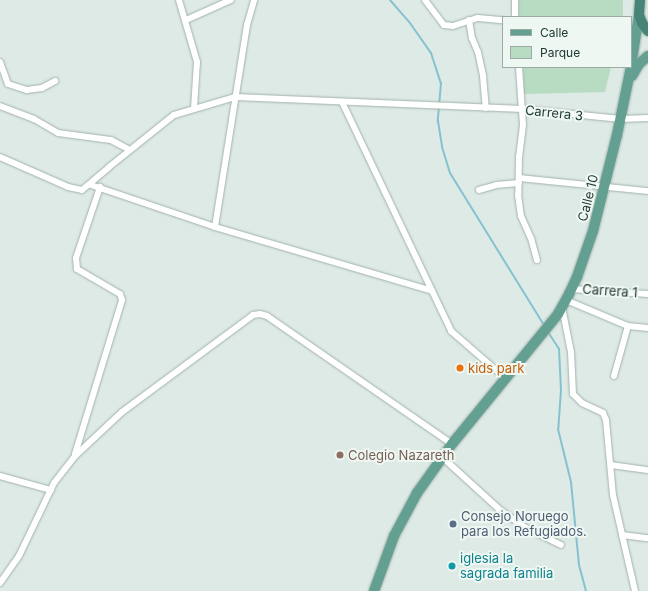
<!DOCTYPE html>
<style>
body{margin:0}
#map{position:relative;width:648px;height:591px;overflow:hidden;background:#deeae5;font-family:Inter,sans-serif}
div>[style]{position:absolute}
.green>*{inset:0;background:#b7dcc2;transform-origin:0 0}
.stream>*{height:2px;margin:-1px;padding:0 1px;transform-origin:1px;border-radius:1px;background:#85c2d0}
.roads{filter:drop-shadow(0 0 1px #a1b2ac) drop-shadow(0 0 1px #a1b2ac)}
.minor>*{height:6px;margin:-3px;padding:0 3px;transform-origin:3px;border-radius:3px;background:#fff}
.primary>*{height:10px;margin:-5px;padding:0 5px;transform-origin:5px;border-radius:5px;background:#63a092}
.trunk>*{height:10px;margin:-5px;padding:0 5px;transform-origin:5px;border-radius:5px;background:#488377}
.dots>*{width:11px;height:11px;translate:-50% -50%;box-sizing:border-box;border:2px solid #eff7f3;border-radius:50%}
span{translate:-50% -50%;white-space:nowrap;text-align:center;line-height:1.15;-webkit-text-stroke:4px #eff7f3;paint-order:stroke}
.street-label{font-size:13px;color:#203a33}
.food-label{font-size:13px;color:#c56008}
.left{translate:0 -50%;text-align:left}
.education-label{font-size:13px;color:#785e54}
.service-label{font-size:13px;color:#4e5e75}
.culture-label{font-size:13px;color:#0d838f}
.legend{position:absolute;left:502px;top:16px;width:130px;height:52px;box-sizing:border-box;background:#eff7f3;border:1px solid #9caba6;margin:0;padding:5px 7px;list-style:none;font-size:12px;color:#203a33}
.legend li{display:flex;align-items:center;gap:8px;height:20px}
.legend b{width:20px;border:1px solid #9caba6}
</style>
<div id="map">
<div class="green">
<div style="left:519px;top:0;width:104px;height:17px"></div>
<div style="clip-path:polygon(523px 67px,611px 67px,605px 92px,524px 94px)"></div>
</div>
<div class="stream">
<div style="left:390px;top:0;width:30px;rotate:49deg"></div>
<div style="left:410px;top:23px;width:37px;rotate:55deg"></div>
<div style="left:431px;top:53px;width:32px;rotate:72deg"></div>
<div style="left:441px;top:83px;width:38px;rotate:95deg"></div>
<div style="left:438px;top:121px;width:26px;rotate:81deg"></div>
<div style="left:442px;top:147px;width:27px;rotate:73deg"></div>
<div style="left:450px;top:173px;width:179px;rotate:58.3deg"></div>
<div style="left:548px;top:332px;width:20px;rotate:57deg"></div>
<div style="left:559px;top:349px;width:41px;rotate:87.2deg"></div>
<div style="left:561px;top:390px;width:39px;rotate:94deg"></div>
<div style="left:558px;top:429px;width:55px;rotate:76.2deg"></div>
<div style="left:571px;top:482px;width:83px;rotate:84.5deg"></div>
<div style="left:579px;top:565px;width:27px;rotate:75deg"></div>
</div>
<div class="roads">
<div class="minor">
<div style="left:179px;top:0;width:65px;rotate:73.8deg"></div>
<div style="left:197px;top:62px;width:46px;rotate:93.7deg"></div>
<div style="left:425px;top:0;width:31px;rotate:53deg"></div>
<div style="left:444px;top:25px;width:9px;rotate:6deg"></div>
<div style="left:453px;top:26px;width:26px;rotate:-18deg"></div>
<div style="left:478px;top:18px;width:25px;rotate:5deg"></div>
<div style="left:515px;top:0;width:17px;rotate:90deg"></div>
<div style="left:186px;top:20px;width:49px;rotate:-24deg"></div>
<div style="left:469px;top:20px;width:18px;rotate:81deg"></div>
<div style="left:472px;top:38px;width:15px;rotate:67deg"></div>
<div style="left:478px;top:52px;width:25px;rotate:78deg"></div>
<div style="left:483px;top:76px;width:32px;rotate:85deg"></div>
<div style="left:0;top:62px;width:23px;rotate:70deg"></div>
<div style="left:8px;top:84px;width:20px;rotate:18deg"></div>
<div style="left:27px;top:90px;width:15px;rotate:-8deg"></div>
<div style="left:42px;top:88px;width:15px;rotate:-28deg"></div>
<div style="left:519px;top:67px;width:58px;rotate:86.1deg"></div>
<div style="left:523px;top:125px;width:31px;rotate:97deg"></div>
<div style="left:519px;top:156px;width:39px;rotate:91deg"></div>
<div style="left:518px;top:195px;width:21px;rotate:82deg"></div>
<div style="left:521px;top:216px;width:24px;rotate:66deg"></div>
<div style="left:531px;top:238px;width:23px;rotate:75deg"></div>
<div style="left:342px;top:102px;width:254px;rotate:64.5deg"></div>
<div style="left:451px;top:331px;width:72px;rotate:41deg"></div>
<div style="left:0;top:106px;width:36px;rotate:21deg"></div>
<div style="left:34px;top:119px;width:28px;rotate:30deg"></div>
<div style="left:58px;top:133px;width:53px;rotate:7.5deg"></div>
<div style="left:111px;top:140px;width:21px;rotate:28deg"></div>
<div style="left:0;top:157px;width:74px;rotate:23.8deg"></div>
<div style="left:68px;top:187px;width:14px;rotate:12deg"></div>
<div style="left:82px;top:190px;width:35px;rotate:-40deg"></div>
<div style="left:109px;top:167px;width:83px;rotate:-38.7deg"></div>
<div style="left:174px;top:115px;width:64px;rotate:-16.4deg"></div>
<div style="left:235px;top:97px;width:288px;rotate:2.4deg"></div>
<div style="left:523px;top:109px;width:98px;rotate:5.9deg"></div>
<div style="left:620px;top:119px;width:28px;rotate:-2deg"></div>
<div style="left:519px;top:178px;width:130px;rotate:5.8deg"></div>
<div style="left:91px;top:185px;width:131px;rotate:18.7deg"></div>
<div style="left:215px;top:227px;width:226px;rotate:16.4deg"></div>
<div style="left:479px;top:190px;width:18px;rotate:-16deg"></div>
<div style="left:496px;top:185px;width:23px;rotate:-5deg"></div>
<div style="left:215px;top:227px;width:205px;rotate:-81deg"></div>
<div style="left:247px;top:25px;width:26px;rotate:-74deg"></div>
<div style="left:571px;top:289px;width:77px;rotate:3.7deg"></div>
<div style="left:566px;top:300px;width:67px;rotate:22.8deg"></div>
<div style="left:628px;top:326px;width:20px;rotate:6deg"></div>
<div style="left:562px;top:307px;width:46px;rotate:78.7deg"></div>
<div style="left:571px;top:352px;width:42px;rotate:87.3deg"></div>
<div style="left:573px;top:394px;width:13px;rotate:45deg"></div>
<div style="left:582px;top:403px;width:23px;rotate:25deg"></div>
<div style="left:603px;top:413px;width:8px;rotate:67deg"></div>
<div style="left:606px;top:420px;width:75px;rotate:84.7deg"></div>
<div style="left:613px;top:495px;width:98px;rotate:77.1deg"></div>
<div style="left:614px;top:376px;width:52px;rotate:-74.4deg"></div>
<div style="left:75px;top:454px;width:161px;rotate:-73deg"></div>
<div style="left:122px;top:300px;width:6px;rotate:-108deg"></div>
<div style="left:120px;top:294px;width:50px;rotate:-149.8deg"></div>
<div style="left:77px;top:269px;width:11px;rotate:-95deg"></div>
<div style="left:76px;top:258px;width:75px;rotate:-71.3deg"></div>
<div style="left:442px;top:457px;width:79px;rotate:42.4deg"></div>
<div style="left:500px;top:510px;width:29px;rotate:35deg"></div>
<div style="left:524px;top:527px;width:41px;rotate:25.9deg"></div>
<div style="left:611px;top:465px;width:37px;rotate:8deg"></div>
<div style="left:0;top:476px;width:53px;rotate:15.4deg"></div>
<div style="left:622px;top:535px;width:26px;rotate:7deg"></div>
<div style="left:0;top:583px;width:33px;rotate:-55deg"></div>
<div style="left:19px;top:556px;width:81px;rotate:-64.4deg"></div>
<div style="left:54px;top:483px;width:34px;rotate:-52deg"></div>
<div style="left:75px;top:456px;width:64px;rotate:-43.1deg"></div>
<div style="left:122px;top:412px;width:163px;rotate:-36.5deg"></div>
<div style="left:253px;top:315px;width:7px;rotate:-8deg"></div>
<div style="left:260px;top:314px;width:7px;rotate:16deg"></div>
<div style="left:267px;top:316px;width:225px;rotate:34.7deg"></div>
</div>
<div class="primary">
<div style="left:631px;top:66px;width:52px;rotate:-81.1deg"></div>
<div style="left:632px;top:76px;width:14px;rotate:-60deg"></div>
<div style="left:639px;top:64px;width:12px;rotate:-42deg"></div>
<div style="left:374px;top:591px;width:59px;rotate:-70deg"></div>
<div style="left:394px;top:536px;width:49px;rotate:-61.9deg"></div>
<div style="left:417px;top:493px;width:60px;rotate:-54.5deg"></div>
<div style="left:452px;top:444px;width:168px;rotate:-50.8deg"></div>
<div style="left:558px;top:314px;width:23px;rotate:-61deg"></div>
<div style="left:569px;top:294px;width:19px;rotate:-65deg"></div>
<div style="left:577px;top:277px;width:49px;rotate:-70.8deg"></div>
<div style="left:593px;top:231px;width:99px;rotate:-76deg"></div>
<div style="left:617px;top:135px;width:69px;rotate:-78.4deg"></div>
</div>
<div class="trunk">
<div style="left:640px;top:0;width:15px;rotate:94deg"></div>
<div style="left:639px;top:15px;width:9px;rotate:69deg"></div>
<div style="left:642px;top:23px;width:10px;rotate:53deg"></div>
</div>
</div>
<div class="dots">
<div style="left:460px;top:368px;background:#e8710a"></div>
<div style="left:340px;top:455px;background:#8d6e63"></div>
<div style="left:453px;top:524px;background:#5c6f8a"></div>
<div style="left:452px;top:566px;background:#0f9aa8"></div>
</div>
<div class="street-label">
<span style="left:554px;top:113px;rotate:6deg">Carrera 3</span>
<span style="left:588px;top:198px;rotate:-76deg">Calle 10</span>
<span style="left:610px;top:291px;rotate:4deg">Carrera 1</span>
</div>
<div class="food-label">
<span class="left" style="left:468px;top:368px">kids park</span>
</div>
<div class="education-label">
<span class="left" style="left:348px;top:455px">Colegio Nazareth</span>
</div>
<div class="service-label">
<span class="left" style="left:461px;top:524px">Consejo Noruego<br>para los Refugiados.</span>
</div>
<div class="culture-label">
<span class="left" style="left:460px;top:566px">iglesia la<br>sagrada familia</span>
</div>
<ul class="legend">
<li><b style="height:5px;background:#63a092"></b>Calle</li>
<li><b style="height:11px;background:#b7dcc2"></b>Parque</li>
</ul>
</div>
